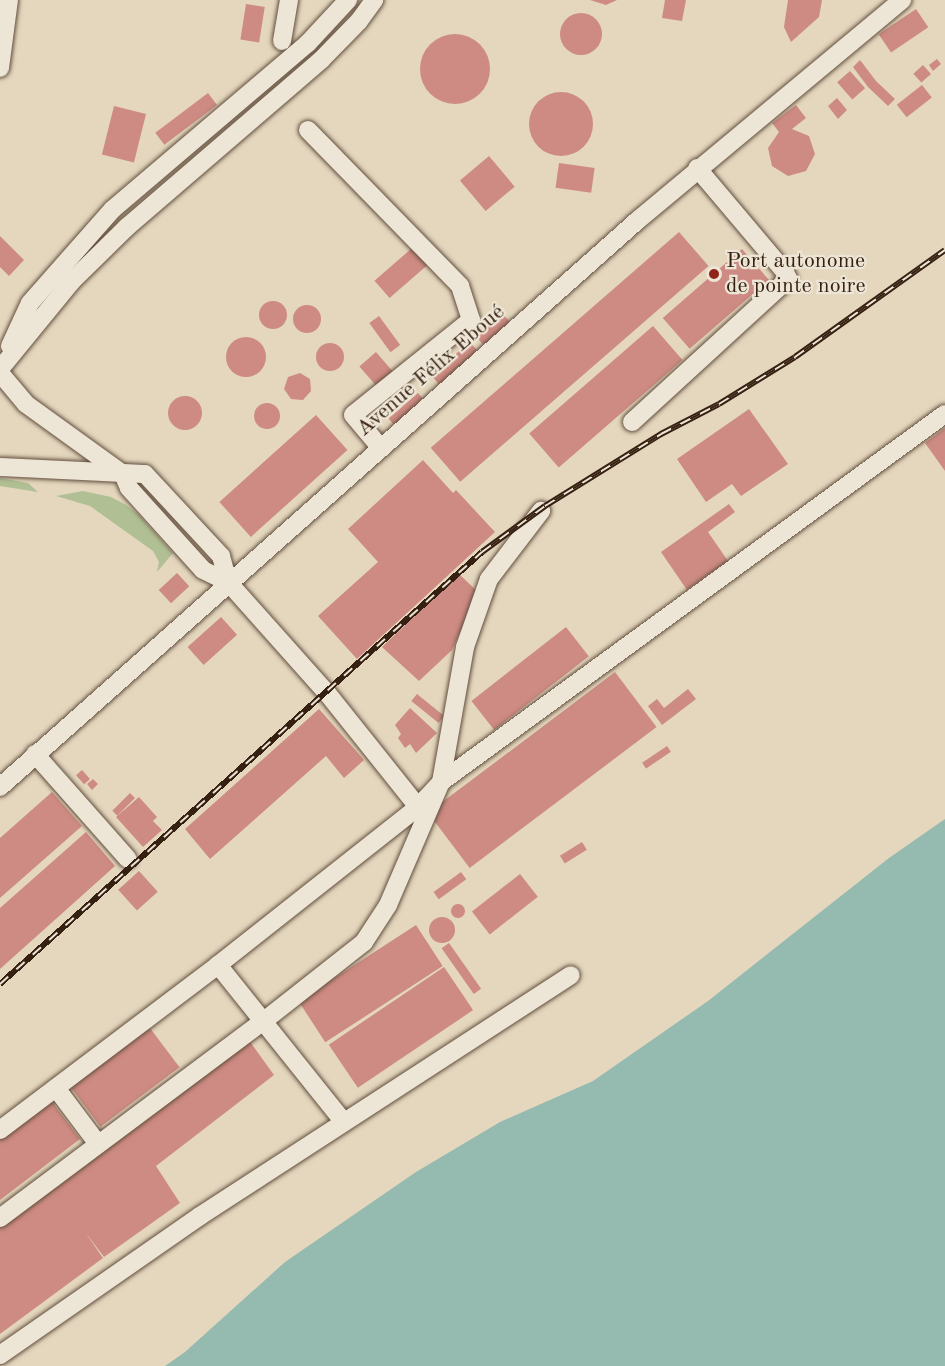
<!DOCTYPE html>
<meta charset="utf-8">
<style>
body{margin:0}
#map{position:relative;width:945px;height:1366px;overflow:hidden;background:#e4d7be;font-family:"Old Standard TT",serif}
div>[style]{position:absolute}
.green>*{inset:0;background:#b1bf94}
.water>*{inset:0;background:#95bab0}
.building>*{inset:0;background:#ce8b83;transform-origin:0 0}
.round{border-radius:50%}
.roads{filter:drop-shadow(0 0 2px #624e3d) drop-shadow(0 0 2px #624e3d)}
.minor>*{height:18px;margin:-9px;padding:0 9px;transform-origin:9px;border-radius:9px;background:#ede5d5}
.rail>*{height:6px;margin-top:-3px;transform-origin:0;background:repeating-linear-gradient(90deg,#ede5d5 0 11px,#362012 0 22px);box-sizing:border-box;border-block:2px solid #362012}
.dots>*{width:16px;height:16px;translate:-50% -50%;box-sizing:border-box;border:3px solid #ede5d5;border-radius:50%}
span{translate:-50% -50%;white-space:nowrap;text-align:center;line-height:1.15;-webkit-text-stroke:4.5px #ede5d5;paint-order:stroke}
.poi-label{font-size:22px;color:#362012}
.left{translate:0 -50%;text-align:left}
.street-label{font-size:22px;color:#362012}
</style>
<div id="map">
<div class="green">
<div style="clip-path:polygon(0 478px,28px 483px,38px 492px,0 486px)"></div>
<div style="clip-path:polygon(83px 491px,111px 497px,126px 505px,137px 513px,173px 553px,157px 572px,159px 562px,153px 551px,90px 506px,56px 496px)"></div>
</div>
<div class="water">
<div style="clip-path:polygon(945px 819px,945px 1366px,165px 1366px,185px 1352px,285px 1262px,416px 1172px,500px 1122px,593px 1081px,708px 1001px,889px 858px)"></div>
</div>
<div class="building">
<div style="clip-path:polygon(590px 0,617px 0,606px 5px)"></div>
<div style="clip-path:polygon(665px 0,686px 0,682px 21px,662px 18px)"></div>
<div style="clip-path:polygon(788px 0,822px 0,819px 17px,791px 42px,784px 27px)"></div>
<div style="left:246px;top:4px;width:19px;height:36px;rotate:9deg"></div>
<div style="left:916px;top:9px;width:22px;height:45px;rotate:56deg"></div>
<div class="round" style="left:560px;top:13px;width:42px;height:42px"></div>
<div class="round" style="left:420px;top:34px;width:70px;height:70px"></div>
<div style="clip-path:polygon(937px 59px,941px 64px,933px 71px,929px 65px)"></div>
<div style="clip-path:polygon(860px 60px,876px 81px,895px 99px,888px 106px,868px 87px,853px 67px)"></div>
<div style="left:923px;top:65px;width:12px;height:13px;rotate:48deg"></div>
<div style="left:850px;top:71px;width:23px;height:17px;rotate:49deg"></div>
<div style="left:922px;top:85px;width:16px;height:32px;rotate:52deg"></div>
<div class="round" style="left:529px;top:92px;width:64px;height:64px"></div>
<div style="left:208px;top:93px;width:15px;height:66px;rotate:53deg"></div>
<div style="clip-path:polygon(837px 98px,847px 110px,838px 119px,828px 106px)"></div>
<div style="clip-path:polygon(796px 105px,806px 118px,792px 129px,809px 136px,815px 154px,806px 171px,788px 176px,772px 166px,768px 148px,779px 132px,772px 123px)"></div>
<div style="left:114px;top:106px;width:33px;height:50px;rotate:14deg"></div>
<div style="left:489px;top:156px;width:40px;height:38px;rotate:50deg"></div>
<div style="left:559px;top:163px;width:36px;height:25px;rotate:8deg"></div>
<div style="left:679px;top:232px;width:45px;height:329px;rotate:49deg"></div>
<div style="clip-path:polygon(0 236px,24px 260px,9px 276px,0 267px)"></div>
<div style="left:419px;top:242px;width:23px;height:59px;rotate:49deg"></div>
<div style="left:742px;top:249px;width:41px;height:105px;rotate:49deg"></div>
<div class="round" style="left:259px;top:301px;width:28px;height:28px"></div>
<div class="round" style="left:293px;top:305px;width:28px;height:28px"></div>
<div style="left:500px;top:311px;width:15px;height:35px;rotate:48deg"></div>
<div style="left:379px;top:316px;width:36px;height:12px;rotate:54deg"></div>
<div style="left:653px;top:326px;width:45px;height:164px;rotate:49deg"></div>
<div class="round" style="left:226px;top:337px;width:40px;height:40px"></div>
<div style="left:470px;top:342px;width:17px;height:51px;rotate:50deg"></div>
<div class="round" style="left:316px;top:343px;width:28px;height:28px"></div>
<div style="left:376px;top:352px;width:28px;height:22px;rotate:49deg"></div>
<div style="clip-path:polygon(300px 373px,310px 379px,311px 391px,303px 400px,291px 399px,284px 389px,288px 377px)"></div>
<div style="left:418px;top:393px;width:9px;height:39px;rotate:49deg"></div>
<div class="round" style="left:168px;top:396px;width:34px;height:34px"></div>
<div class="round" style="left:254px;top:403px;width:26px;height:26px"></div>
<div style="clip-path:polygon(749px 409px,788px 464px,741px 496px,732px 484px,706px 502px,677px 459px)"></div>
<div style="left:316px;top:415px;width:47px;height:130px;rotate:48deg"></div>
<div style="clip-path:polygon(945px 428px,945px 471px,925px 443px)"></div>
<div style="clip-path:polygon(423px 460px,453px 493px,456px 490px,495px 532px,357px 659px,318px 616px,378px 562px,348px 529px)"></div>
<div style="clip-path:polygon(729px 504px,735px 512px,708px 532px,728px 561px,687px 590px,661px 552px)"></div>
<div style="left:177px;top:573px;width:18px;height:25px;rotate:47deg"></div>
<div style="clip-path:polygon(459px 574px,478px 592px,452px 650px,419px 681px,382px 647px)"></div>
<div style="left:221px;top:617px;width:24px;height:45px;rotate:48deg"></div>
<div style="left:566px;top:627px;width:37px;height:120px;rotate:52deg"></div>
<div style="left:615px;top:672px;width:69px;height:234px;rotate:53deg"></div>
<div style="clip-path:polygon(688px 689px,696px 699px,662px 725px,648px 706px,657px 699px,664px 708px)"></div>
<div style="left:417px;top:694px;width:35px;height:9px;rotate:39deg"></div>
<div style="clip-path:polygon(410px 708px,437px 733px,416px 753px,410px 744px,405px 748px,398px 738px,401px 734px,395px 725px)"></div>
<div style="clip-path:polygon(319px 709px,364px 760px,344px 778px,326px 756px,210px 859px,185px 829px)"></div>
<div style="left:667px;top:746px;width:7px;height:30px;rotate:56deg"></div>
<div style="left:82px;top:770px;width:12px;height:8px;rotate:48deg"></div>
<div style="clip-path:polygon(93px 779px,98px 784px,92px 790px,87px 784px)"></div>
<div style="clip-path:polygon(52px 792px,82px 826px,0 898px,0 838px)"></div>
<div style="left:130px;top:793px;width:7px;height:25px;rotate:45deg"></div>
<div style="clip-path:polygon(139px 797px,157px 817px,153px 821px,162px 830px,143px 847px,116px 817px)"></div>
<div style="clip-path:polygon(86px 832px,115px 866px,0 969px,0 908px)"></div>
<div style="left:582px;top:842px;width:9px;height:26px;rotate:58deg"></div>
<div style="left:139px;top:871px;width:28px;height:28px;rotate:48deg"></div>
<div style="left:461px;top:872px;width:9px;height:34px;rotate:54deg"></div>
<div style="left:520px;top:874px;width:29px;height:61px;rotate:52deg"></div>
<div class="round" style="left:451px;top:904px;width:14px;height:14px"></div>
<div class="round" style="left:429px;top:917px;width:26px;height:26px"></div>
<div style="left:416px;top:925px;width:49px;height:140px;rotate:57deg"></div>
<div style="left:449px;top:943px;width:56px;height:9px;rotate:55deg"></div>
<div style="left:444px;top:967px;width:52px;height:139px;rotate:56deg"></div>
<div style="left:147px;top:1024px;width:54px;height:99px;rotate:53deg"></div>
<div style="clip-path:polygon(248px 1039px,274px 1075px,156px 1166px,180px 1203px,104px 1257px,85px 1232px,103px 1258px,0 1334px,0 1227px)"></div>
<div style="clip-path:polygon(49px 1098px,80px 1139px,0 1200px,0 1135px)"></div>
</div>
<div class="roads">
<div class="minor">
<div style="left:282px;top:41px;width:42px;rotate:-80.3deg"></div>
<div style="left:0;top:68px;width:69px;rotate:-82.5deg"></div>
<div style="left:308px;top:130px;width:218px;rotate:45.7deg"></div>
<div style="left:460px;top:286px;width:36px;rotate:72deg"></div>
<div style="left:471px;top:320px;width:151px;rotate:141.2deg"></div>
<div style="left:353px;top:415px;width:42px;rotate:49.8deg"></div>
<div style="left:10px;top:346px;width:47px;rotate:-65.1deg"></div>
<div style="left:30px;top:303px;width:125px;rotate:-48.6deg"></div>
<div style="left:113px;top:209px;width:256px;rotate:-40.4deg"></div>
<div style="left:308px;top:43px;width:59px;rotate:-47.1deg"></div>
<div style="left:0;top:369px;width:114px;rotate:-50.7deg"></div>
<div style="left:72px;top:281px;width:77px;rotate:-44.5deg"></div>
<div style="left:127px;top:227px;width:256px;rotate:-40.7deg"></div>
<div style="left:321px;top:60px;width:54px;rotate:-45.7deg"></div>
<div style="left:359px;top:21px;width:26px;rotate:-54deg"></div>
<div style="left:0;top:373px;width:40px;rotate:50deg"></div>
<div style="left:26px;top:404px;width:120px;rotate:35.8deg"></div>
<div style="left:123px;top:474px;width:15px;rotate:67deg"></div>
<div style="left:129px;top:488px;width:110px;rotate:47.9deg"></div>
<div style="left:203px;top:570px;width:28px;rotate:26deg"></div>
<div style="left:228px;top:582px;width:149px;rotate:48.3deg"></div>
<div style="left:327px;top:693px;width:146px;rotate:51.4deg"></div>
<div style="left:632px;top:422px;width:212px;rotate:-42.5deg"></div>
<div style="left:788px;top:279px;width:8px;rotate:-113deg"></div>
<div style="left:785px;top:272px;width:136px;rotate:-130.2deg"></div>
<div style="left:0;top:467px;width:145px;rotate:2.8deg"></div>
<div style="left:145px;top:474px;width:112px;rotate:47.2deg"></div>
<div style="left:221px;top:556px;width:27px;rotate:75deg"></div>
<div style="left:35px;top:754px;width:140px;rotate:48.5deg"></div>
<div style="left:0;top:787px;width:854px;rotate:-41.63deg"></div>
<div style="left:638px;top:220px;width:344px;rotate:-39.8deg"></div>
<div style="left:218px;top:965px;width:200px;rotate:51.3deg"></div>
<div style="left:56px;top:1088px;width:70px;rotate:53.1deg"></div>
<div style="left:0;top:1130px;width:273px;rotate:-37.1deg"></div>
<div style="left:218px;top:965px;width:255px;rotate:-38.3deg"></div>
<div style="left:418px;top:807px;width:34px;rotate:-47deg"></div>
<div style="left:441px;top:782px;width:624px;rotate:-36.14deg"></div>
<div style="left:0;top:1218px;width:331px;rotate:-36.8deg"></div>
<div style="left:265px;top:1020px;width:126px;rotate:-38.2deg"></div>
<div style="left:364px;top:942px;width:44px;rotate:-57deg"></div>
<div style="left:388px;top:905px;width:134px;rotate:-66.7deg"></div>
<div style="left:441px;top:782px;width:137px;rotate:-79.9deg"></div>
<div style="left:465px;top:647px;width:72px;rotate:-70.6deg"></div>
<div style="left:489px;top:579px;width:86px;rotate:-52.6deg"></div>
<div style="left:0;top:1355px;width:244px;rotate:-34.8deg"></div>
<div style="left:200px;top:1216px;width:442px;rotate:-33deg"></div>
</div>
</div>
<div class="rail">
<div style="left:0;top:984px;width:647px;rotate:-41.87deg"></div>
<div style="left:482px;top:552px;width:78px;rotate:-36.1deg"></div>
<div style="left:545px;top:506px;width:137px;rotate:-31.8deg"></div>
<div style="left:661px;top:434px;width:65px;rotate:-27.3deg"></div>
<div style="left:719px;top:404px;width:89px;rotate:-31.7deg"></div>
<div style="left:795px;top:357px;width:184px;rotate:-35.5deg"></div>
</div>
<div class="dots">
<div style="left:714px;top:274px;background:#8f2418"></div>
</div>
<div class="poi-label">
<span class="left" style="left:726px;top:274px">Port autonome<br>de pointe noire</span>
</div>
<div class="street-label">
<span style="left:431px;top:371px;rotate:-41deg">Avenue Félix Eboué</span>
</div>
</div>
